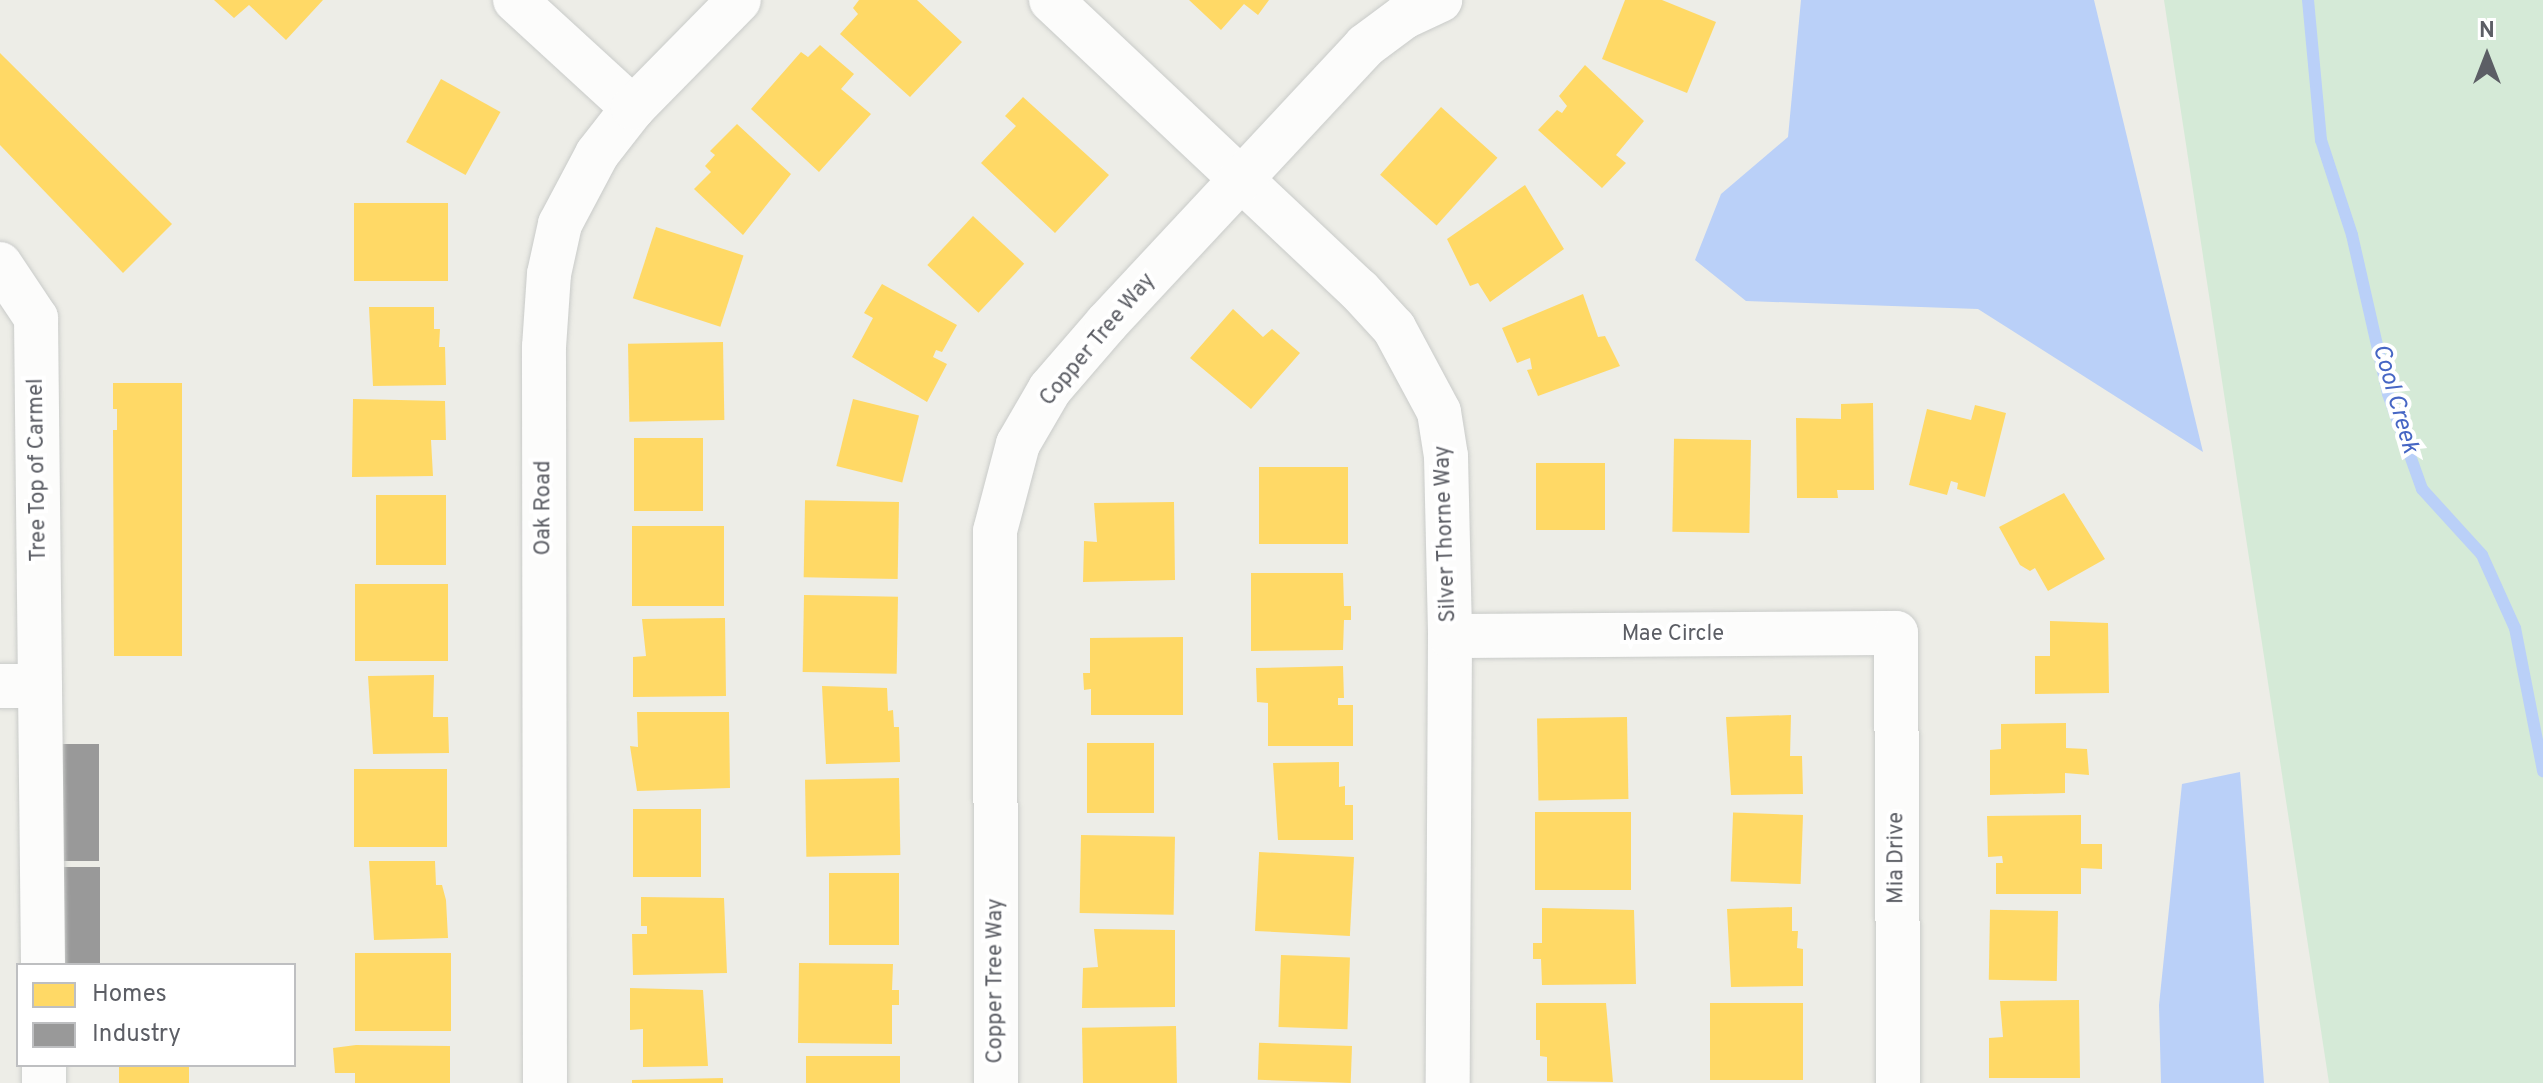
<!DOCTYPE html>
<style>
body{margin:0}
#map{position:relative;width:2543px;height:1083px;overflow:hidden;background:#edede7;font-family:Overpass,sans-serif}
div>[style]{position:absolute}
.green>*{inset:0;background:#d5ead7}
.water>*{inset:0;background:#bad0f8}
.homes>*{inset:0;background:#ffd966;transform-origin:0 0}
.industry>*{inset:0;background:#999;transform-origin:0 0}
.stream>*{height:12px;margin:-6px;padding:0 6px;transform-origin:6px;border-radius:6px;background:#bad0f8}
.roads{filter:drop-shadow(0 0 2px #c9cbc9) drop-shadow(0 0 2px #c9cbc9)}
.minor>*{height:44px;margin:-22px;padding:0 22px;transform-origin:22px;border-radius:22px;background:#fcfcfb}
span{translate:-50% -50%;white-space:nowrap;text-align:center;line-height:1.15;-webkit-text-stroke:8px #fff;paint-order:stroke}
.street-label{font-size:22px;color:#5c5e65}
.water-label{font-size:24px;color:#4666c4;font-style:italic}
.legend{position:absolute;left:16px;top:963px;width:280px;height:104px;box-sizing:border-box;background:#fff;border:2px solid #bebfc1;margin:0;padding:10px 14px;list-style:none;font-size:24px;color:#5c5e65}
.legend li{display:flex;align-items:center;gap:16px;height:40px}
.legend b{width:40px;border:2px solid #bebfc1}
.north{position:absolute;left:2447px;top:16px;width:80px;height:80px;-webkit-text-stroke:6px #fff;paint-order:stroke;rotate:0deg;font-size:22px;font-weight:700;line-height:32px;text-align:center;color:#5c5e65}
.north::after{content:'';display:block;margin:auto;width:28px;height:36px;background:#5c5e65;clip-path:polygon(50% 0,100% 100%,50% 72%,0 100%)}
</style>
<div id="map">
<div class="green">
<div style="clip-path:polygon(2164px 0,2543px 0,2543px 1083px,2329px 1083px)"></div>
</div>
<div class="water">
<div style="clip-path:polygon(1801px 0,2094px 0,2203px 452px,1978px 309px,1746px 301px,1695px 260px,1721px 194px,1788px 137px)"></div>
<div style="clip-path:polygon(2240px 772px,2264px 1083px,2161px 1083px,2159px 1005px,2182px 784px)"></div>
</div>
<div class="homes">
<div style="clip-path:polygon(214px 0,323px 0,286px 40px,249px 5px,234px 18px)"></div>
<div style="clip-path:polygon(859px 0,917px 0,962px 42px,910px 97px,840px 34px,858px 14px,853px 8px)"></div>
<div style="clip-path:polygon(1189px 0,1269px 0,1258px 15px,1244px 4px,1221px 30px)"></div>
<div style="clip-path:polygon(1625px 0,1662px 0,1716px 22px,1687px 93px,1602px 59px)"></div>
<div style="clip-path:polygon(820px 45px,854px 74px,841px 89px,871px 114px,819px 172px,751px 109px,801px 52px,808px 57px)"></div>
<div style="clip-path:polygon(0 53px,172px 224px,123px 273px,0 145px)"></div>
<div style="clip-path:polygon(1585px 65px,1644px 121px,1616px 155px,1626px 163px,1602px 188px,1538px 130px,1557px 110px,1562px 113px,1567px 106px,1559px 96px)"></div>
<div style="left:441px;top:79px;width:68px;height:72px;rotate:29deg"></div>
<div style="clip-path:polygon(1023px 97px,1109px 175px,1055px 233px,981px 163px,1016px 126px,1005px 116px)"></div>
<div style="left:1441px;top:107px;width:76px;height:91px;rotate:42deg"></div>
<div style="clip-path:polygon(737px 124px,791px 174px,743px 235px,694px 189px,711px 172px,705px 166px,715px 155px,710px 151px)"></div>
<div style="clip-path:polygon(1525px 185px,1564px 249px,1490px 302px,1478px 283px,1470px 286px,1447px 239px)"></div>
<div style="left:354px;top:203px;width:94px;height:78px"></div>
<div style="left:973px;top:216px;width:70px;height:67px;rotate:43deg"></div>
<div style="left:656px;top:227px;width:92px;height:75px;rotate:18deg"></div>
<div style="clip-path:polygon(882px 284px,957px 325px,942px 352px,936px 350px,933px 357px,947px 364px,927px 402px,852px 357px,873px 318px,864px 313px)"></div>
<div style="clip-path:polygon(1583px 294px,1598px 337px,1605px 336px,1620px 366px,1538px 396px,1527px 370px,1532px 369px,1530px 358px,1517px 363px,1502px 328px)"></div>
<div style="clip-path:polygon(369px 307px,434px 307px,434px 329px,440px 329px,439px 347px,445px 347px,446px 385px,373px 386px)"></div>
<div style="clip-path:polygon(1233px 309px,1263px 337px,1272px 329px,1300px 353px,1251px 409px,1190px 358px)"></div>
<div style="left:723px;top:342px;width:78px;height:95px;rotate:89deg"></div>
<div style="clip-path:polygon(113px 383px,182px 383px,182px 656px,114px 656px,113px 430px,117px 430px,117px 409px,113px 409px)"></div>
<div style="clip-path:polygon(353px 399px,445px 401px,446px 440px,431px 440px,433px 476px,352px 477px)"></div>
<div style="left:853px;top:399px;width:68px;height:69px;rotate:14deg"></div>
<div style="clip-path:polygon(1873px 403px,1874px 490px,1837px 490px,1838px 498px,1797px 498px,1796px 418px,1841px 419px,1841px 404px)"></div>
<div style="clip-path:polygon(1975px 405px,2006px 413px,1985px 497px,1957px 489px,1958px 483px,1951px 481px,1947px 495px,1909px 485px,1927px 409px,1971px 420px)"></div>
<div style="left:634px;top:438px;width:69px;height:73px"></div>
<div style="left:1751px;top:440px;width:93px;height:77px;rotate:91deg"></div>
<div style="left:1536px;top:463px;width:69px;height:67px"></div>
<div style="left:1259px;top:467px;width:89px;height:77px"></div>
<div style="clip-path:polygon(2064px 493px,2105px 559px,2048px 591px,2035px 568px,2030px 571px,2020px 565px,1999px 527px)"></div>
<div style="left:376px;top:495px;width:70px;height:70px"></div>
<div style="left:899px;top:502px;width:77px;height:94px;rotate:91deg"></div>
<div style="clip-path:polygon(1174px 502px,1175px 580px,1083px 582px,1084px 541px,1097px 542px,1094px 503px)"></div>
<div style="left:632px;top:526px;width:92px;height:80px"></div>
<div style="clip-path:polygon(1251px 573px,1343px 573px,1344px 606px,1351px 606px,1351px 620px,1344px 620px,1343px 650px,1251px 651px)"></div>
<div style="left:448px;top:584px;width:77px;height:93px;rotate:90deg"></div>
<div style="left:804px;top:595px;width:94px;height:77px;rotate:1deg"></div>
<div style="clip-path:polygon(725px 618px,726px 696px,633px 697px,633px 657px,646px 656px,642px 619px)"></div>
<div style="clip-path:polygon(2050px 621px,2108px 623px,2109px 693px,2035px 694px,2035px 656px,2050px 656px)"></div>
<div style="clip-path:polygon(1183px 637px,1183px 715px,1091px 715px,1091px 689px,1084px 690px,1083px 673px,1090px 673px,1090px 638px)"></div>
<div style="clip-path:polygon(1343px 666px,1344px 698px,1338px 698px,1338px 705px,1353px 705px,1353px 746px,1268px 746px,1268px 703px,1257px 702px,1256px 668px)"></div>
<div style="clip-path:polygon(434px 675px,433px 717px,448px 717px,449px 753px,373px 754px,368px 676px)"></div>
<div style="clip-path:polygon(822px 686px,887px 688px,888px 711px,893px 710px,894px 727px,899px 727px,900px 762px,826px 764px)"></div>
<div style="clip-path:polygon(637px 712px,729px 712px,730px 788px,637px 791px,630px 746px,638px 747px)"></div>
<div style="clip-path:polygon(1791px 715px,1790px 756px,1802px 756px,1803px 794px,1731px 795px,1726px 717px)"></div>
<div style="left:1627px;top:717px;width:82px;height:90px;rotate:89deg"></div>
<div style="clip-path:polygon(2066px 723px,2066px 748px,2087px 749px,2089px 775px,2065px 773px,2065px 793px,1990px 795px,1990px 750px,2001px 749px,2001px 724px)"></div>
<div style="left:1154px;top:743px;width:70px;height:67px;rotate:90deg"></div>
<div style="clip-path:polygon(1339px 762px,1339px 787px,1345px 786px,1345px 805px,1353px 805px,1353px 840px,1278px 840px,1273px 763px)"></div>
<div style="left:354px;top:769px;width:93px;height:78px"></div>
<div style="left:899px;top:778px;width:77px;height:94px;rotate:89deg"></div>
<div style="left:633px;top:809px;width:68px;height:68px"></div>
<div style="left:1535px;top:812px;width:96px;height:78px"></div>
<div style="left:1803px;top:815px;width:69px;height:70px;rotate:92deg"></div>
<div style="clip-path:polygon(2081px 815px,2081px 844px,2102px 844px,2102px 869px,2081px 868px,2081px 894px,1996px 894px,1996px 863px,2003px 863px,2002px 856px,1988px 857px,1987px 816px)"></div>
<div style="left:1081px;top:835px;width:94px;height:78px;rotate:1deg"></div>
<div style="left:1354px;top:857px;width:79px;height:95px;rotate:93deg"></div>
<div style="clip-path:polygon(369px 861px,435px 861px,436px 885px,442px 885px,446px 900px,448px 938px,374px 940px)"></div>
<div style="left:899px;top:873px;width:72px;height:70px;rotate:90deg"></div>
<div style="clip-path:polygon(641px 897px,724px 898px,727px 973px,633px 975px,632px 934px,647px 934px,647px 926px,641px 926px)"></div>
<div style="clip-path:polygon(1792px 907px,1792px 931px,1798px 931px,1797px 948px,1803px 949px,1803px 986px,1731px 987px,1727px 909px)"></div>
<div style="clip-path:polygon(1542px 908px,1634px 910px,1636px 984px,1542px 985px,1541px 959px,1533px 959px,1533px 943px,1542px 943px)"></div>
<div style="left:2058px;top:911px;width:70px;height:68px;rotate:91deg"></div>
<div style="clip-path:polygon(1094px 929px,1175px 930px,1175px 1007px,1082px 1008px,1083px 968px,1098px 967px)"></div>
<div style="left:355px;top:953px;width:96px;height:78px"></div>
<div style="left:1281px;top:955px;width:69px;height:72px;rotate:2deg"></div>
<div style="clip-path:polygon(799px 963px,893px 964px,892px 990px,899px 990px,899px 1005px,892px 1005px,892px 1044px,798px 1043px)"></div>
<div style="clip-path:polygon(630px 988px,703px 990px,708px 1066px,643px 1067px,643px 1029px,630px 1030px)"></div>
<div style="clip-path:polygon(2079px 1000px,2080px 1078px,1989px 1078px,1989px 1038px,2003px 1037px,2000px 1001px)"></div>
<div style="clip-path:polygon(1536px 1003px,1606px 1003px,1613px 1082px,1547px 1081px,1547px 1057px,1540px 1056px,1540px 1040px,1536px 1040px)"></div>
<div style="left:1710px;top:1003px;width:93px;height:77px"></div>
<div style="left:1176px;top:1026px;width:57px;height:94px;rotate:89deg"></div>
<div style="clip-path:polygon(356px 1045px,450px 1046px,450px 1083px,355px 1083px,355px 1073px,335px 1073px,333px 1048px)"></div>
<div style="left:1352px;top:1046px;width:37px;height:93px;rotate:92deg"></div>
<div style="left:806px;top:1056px;width:94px;height:27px"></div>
<div style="left:119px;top:1065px;width:70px;height:18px"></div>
<div style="clip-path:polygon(723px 1078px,723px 1083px,632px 1083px,632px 1080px)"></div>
</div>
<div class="industry">
<div style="left:99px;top:744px;width:117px;height:43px;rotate:90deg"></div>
<div style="left:57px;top:867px;width:43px;height:98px"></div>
</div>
<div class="stream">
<div style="left:2308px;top:0;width:141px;rotate:84.7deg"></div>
<div style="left:2321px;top:140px;width:100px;rotate:71.9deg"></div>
<div style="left:2352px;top:235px;width:163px;rotate:77.2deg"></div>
<div style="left:2388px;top:394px;width:101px;rotate:70.3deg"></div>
<div style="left:2422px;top:489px;width:89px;rotate:47.7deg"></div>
<div style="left:2482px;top:555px;width:80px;rotate:65.7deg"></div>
<div style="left:2515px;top:628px;width:146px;rotate:78.9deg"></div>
</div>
<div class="roads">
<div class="minor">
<div style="left:515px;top:0;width:160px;rotate:42.5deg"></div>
<div style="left:1051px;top:0;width:423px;rotate:43.3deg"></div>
<div style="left:1359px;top:290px;width:52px;rotate:47.4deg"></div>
<div style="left:1394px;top:328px;width:95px;rotate:61.8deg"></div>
<div style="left:1439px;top:412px;width:45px;rotate:81deg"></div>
<div style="left:1446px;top:456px;width:180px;rotate:88.7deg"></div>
<div style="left:1450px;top:636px;width:447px;rotate:90.3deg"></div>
<div style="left:0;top:264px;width:65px;rotate:56.3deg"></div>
<div style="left:36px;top:318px;width:647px;rotate:89.38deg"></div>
<div style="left:1450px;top:636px;width:446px;rotate:-0.4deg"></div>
<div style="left:1896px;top:633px;width:450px;rotate:89.7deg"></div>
<div style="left:0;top:686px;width:40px"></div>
<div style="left:44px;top:1065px;width:18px;rotate:90deg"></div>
<div style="left:545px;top:1083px;width:736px;rotate:-90.08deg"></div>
<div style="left:544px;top:347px;width:73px;rotate:-86.1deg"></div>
<div style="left:549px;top:274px;width:51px;rotate:-77.6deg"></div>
<div style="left:560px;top:224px;width:79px;rotate:-62.1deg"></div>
<div style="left:597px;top:154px;width:58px;rotate:-52deg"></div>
<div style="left:633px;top:108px;width:151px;rotate:-45.5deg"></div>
<div style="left:996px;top:1083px;width:552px;rotate:-90.1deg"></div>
<div style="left:995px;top:531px;width:90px;rotate:-75.2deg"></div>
<div style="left:1018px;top:444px;width:64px;rotate:-59.8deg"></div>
<div style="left:1050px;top:389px;width:87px;rotate:-49.2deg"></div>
<div style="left:1107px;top:323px;width:379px;rotate:-47deg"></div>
<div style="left:1365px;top:46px;width:49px;rotate:-36.6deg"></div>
<div style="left:1404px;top:17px;width:40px;rotate:-25deg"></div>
</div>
</div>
<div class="street-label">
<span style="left:1098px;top:340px;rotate:-50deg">Copper Tree Way</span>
<span style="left:38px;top:470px;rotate:-91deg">Tree Top of Carmel</span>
<span style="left:544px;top:508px;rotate:-90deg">Oak Road</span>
<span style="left:1446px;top:534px;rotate:-92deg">Silver Thorne Way</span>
<span style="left:1673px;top:635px">Mae Circle</span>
<span style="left:1897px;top:858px;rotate:-90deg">Mia Drive</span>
<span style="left:996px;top:981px;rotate:-90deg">Copper Tree Way</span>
</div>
<div class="water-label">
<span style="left:2394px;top:399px;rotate:74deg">Cool Creek</span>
</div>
<ul class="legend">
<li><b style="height:22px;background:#ffd966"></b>Homes</li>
<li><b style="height:22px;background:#999"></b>Industry</li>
</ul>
<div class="north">N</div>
</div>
